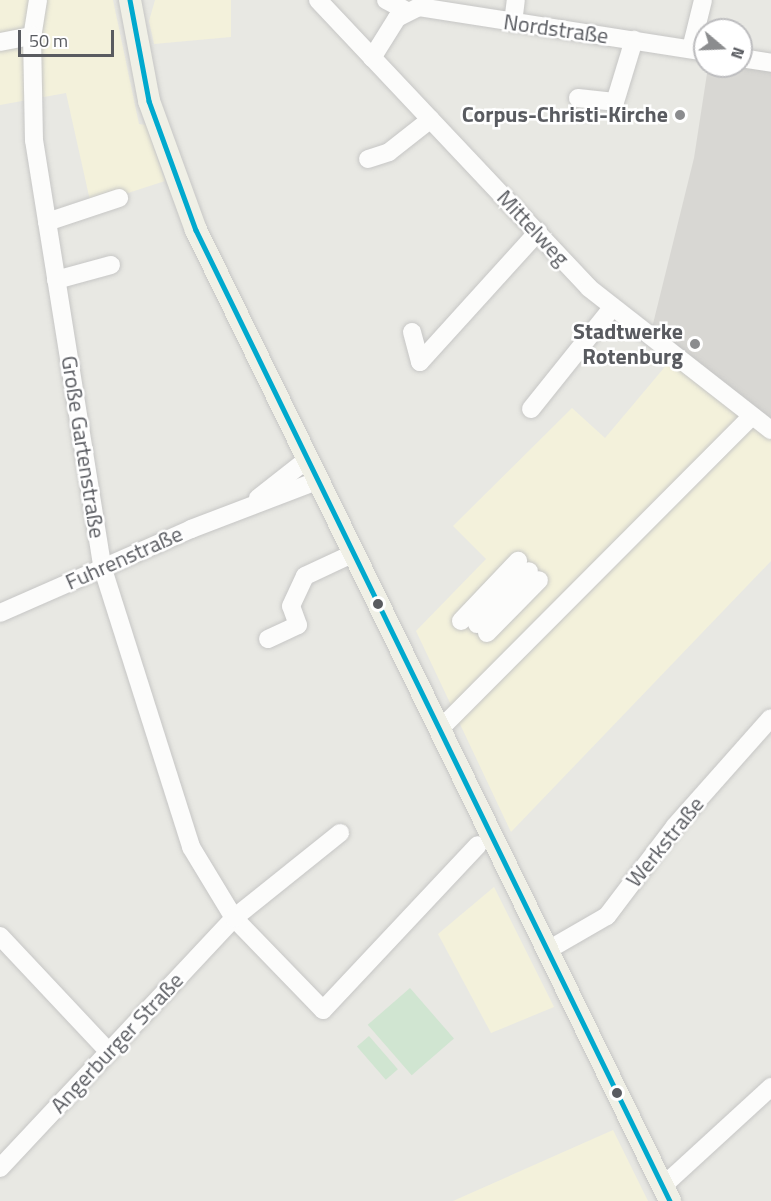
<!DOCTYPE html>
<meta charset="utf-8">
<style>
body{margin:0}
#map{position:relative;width:771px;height:1201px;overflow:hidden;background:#e8e8e3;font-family:"Titillium Web",sans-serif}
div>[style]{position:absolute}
.commercial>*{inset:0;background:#f3f1db}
.industrial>*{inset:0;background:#d8d7d3}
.green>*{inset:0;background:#d0e5d1;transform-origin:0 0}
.roads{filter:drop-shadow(0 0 2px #c6c6c5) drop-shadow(0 0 2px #c6c6c5)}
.minor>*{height:18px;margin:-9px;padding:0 9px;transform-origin:9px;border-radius:9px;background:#fcfcfb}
.major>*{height:22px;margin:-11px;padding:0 11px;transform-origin:11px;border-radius:11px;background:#f0f0e6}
.bus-1>*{height:4.5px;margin:-2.25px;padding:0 2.25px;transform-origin:2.25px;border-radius:2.25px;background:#00a9ce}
.dots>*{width:16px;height:16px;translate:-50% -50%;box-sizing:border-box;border:3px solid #fff;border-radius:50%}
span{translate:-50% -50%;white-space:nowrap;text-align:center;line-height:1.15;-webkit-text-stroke:5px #fff;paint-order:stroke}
.street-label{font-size:22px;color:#595b60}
.poi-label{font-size:22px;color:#595b60;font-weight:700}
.right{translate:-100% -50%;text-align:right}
.north{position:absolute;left:693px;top:18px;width:60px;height:60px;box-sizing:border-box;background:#fff;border:2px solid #bdbdbf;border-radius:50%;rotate:109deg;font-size:16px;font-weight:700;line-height:24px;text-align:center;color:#595b60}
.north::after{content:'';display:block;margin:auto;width:21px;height:27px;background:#8b8c8e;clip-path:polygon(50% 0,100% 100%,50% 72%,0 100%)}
.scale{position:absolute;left:18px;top:30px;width:96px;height:27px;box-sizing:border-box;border:3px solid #595b60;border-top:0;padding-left:8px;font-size:18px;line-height:21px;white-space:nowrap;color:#595b60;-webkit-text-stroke:4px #fff;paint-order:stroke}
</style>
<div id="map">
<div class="commercial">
<div style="clip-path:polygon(0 0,113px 0,139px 124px,146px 125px,165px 181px,91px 205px,66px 93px,0 105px)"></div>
<div style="clip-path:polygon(155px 0,231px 0,231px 37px,154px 44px,149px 21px)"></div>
<div style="clip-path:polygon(674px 356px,771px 430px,771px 561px,511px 832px,416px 631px,486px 559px,453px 526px,572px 408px,605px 438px)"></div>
<div style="clip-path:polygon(494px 887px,554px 1007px,491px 1033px,438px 934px)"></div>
<div style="clip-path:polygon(613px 1130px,648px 1201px,453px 1201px)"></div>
</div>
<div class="industrial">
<div style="clip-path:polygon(771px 63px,771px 430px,650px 336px,694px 158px,708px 67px)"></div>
</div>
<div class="green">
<div style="left:410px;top:988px;width:67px;height:56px;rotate:49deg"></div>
<div style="left:369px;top:1036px;width:44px;height:16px;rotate:49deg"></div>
</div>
<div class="roads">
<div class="minor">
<div style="left:38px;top:0;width:36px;rotate:99deg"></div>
<div style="left:32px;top:36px;width:104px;rotate:88.9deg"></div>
<div style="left:34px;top:140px;width:431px;rotate:80.9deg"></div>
<div style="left:102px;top:566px;width:295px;rotate:72.4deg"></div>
<div style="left:191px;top:847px;width:83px;rotate:58.8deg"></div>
<div style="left:234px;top:918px;width:128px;rotate:45.9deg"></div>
<div style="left:323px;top:1010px;width:226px;rotate:-46.8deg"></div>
<div style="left:318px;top:0;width:395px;rotate:46.7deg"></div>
<div style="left:589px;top:288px;width:231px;rotate:38deg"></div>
<div style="left:386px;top:0;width:24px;rotate:28deg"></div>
<div style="left:513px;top:23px;width:23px;rotate:-83deg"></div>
<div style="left:0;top:42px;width:33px;rotate:-11deg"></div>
<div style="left:691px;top:49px;width:50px;rotate:-76.2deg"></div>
<div style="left:372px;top:58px;width:47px;rotate:-58deg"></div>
<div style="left:397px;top:18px;width:25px;rotate:-27deg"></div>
<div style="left:419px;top:7px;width:290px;rotate:8.9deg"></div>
<div style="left:741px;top:58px;width:30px;rotate:9deg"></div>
<div style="left:578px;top:98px;width:37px;rotate:6deg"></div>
<div style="left:615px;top:102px;width:65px;rotate:-73deg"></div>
<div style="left:368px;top:159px;width:22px;rotate:-18deg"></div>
<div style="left:389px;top:152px;width:53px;rotate:-38.2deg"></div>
<div style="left:47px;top:222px;width:76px;rotate:-18.4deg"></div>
<div style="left:56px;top:280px;width:57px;rotate:-15.3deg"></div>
<div style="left:412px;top:332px;width:31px;rotate:75deg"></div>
<div style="left:420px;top:362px;width:176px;rotate:-47.8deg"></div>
<div style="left:531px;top:409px;width:128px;rotate:-51.3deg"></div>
<div style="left:258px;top:498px;width:63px;rotate:-38deg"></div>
<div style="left:0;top:613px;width:209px;rotate:-23.7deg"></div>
<div style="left:191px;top:529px;width:137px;rotate:-20.9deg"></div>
<div style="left:461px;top:621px;width:83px;rotate:-46.5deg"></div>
<div style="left:477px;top:624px;width:74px;rotate:-45.5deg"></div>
<div style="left:487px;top:633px;width:74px;rotate:-45.5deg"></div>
<div style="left:268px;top:639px;width:33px;rotate:-25deg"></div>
<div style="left:298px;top:625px;width:20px;rotate:-110deg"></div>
<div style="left:291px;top:606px;width:33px;rotate:-65deg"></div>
<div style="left:305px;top:576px;width:54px;rotate:-25.1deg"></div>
<div style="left:440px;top:729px;width:442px;rotate:-45.1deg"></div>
<div style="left:0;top:936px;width:159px;rotate:46.8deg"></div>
<div style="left:548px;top:950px;width:68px;rotate:-30deg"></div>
<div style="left:607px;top:916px;width:113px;rotate:-52.9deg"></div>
<div style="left:675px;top:826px;width:144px;rotate:-48.4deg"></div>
<div style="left:0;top:1168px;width:342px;rotate:-46.9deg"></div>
<div style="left:234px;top:918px;width:136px;rotate:-38.7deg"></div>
<div style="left:663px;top:1186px;width:147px;rotate:-42.5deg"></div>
</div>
<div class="major">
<div style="left:130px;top:0;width:103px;rotate:79.3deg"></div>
<div style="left:149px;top:101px;width:137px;rotate:70deg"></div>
<div style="left:196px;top:230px;width:1081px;rotate:63.98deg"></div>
</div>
</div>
<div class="bus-1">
<div style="left:130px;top:0;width:103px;rotate:79.3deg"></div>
<div style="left:149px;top:101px;width:137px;rotate:70deg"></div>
<div style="left:196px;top:230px;width:1081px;rotate:63.98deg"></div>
</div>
<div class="dots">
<div style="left:680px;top:115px;background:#8b8c8e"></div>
<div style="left:695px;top:344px;background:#8b8c8e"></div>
<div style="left:378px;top:604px;background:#595b60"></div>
<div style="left:617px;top:1093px;background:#595b60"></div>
</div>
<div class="street-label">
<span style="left:556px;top:29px;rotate:8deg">Nordstraße</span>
<span style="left:533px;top:228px;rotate:47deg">Mittelweg</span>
<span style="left:83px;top:447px;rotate:81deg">Große Gartenstraße</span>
<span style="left:124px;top:558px;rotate:-24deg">Fuhrenstraße</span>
<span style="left:665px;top:842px;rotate:-51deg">Werkstraße</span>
<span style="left:117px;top:1043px;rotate:-47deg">Angerburger Straße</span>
</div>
<div class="poi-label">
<span class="right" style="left:668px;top:115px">Corpus-Christi-Kirche</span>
<span class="right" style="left:683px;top:344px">Stadtwerke<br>Rotenburg</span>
</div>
<div class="north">N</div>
<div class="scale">50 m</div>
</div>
